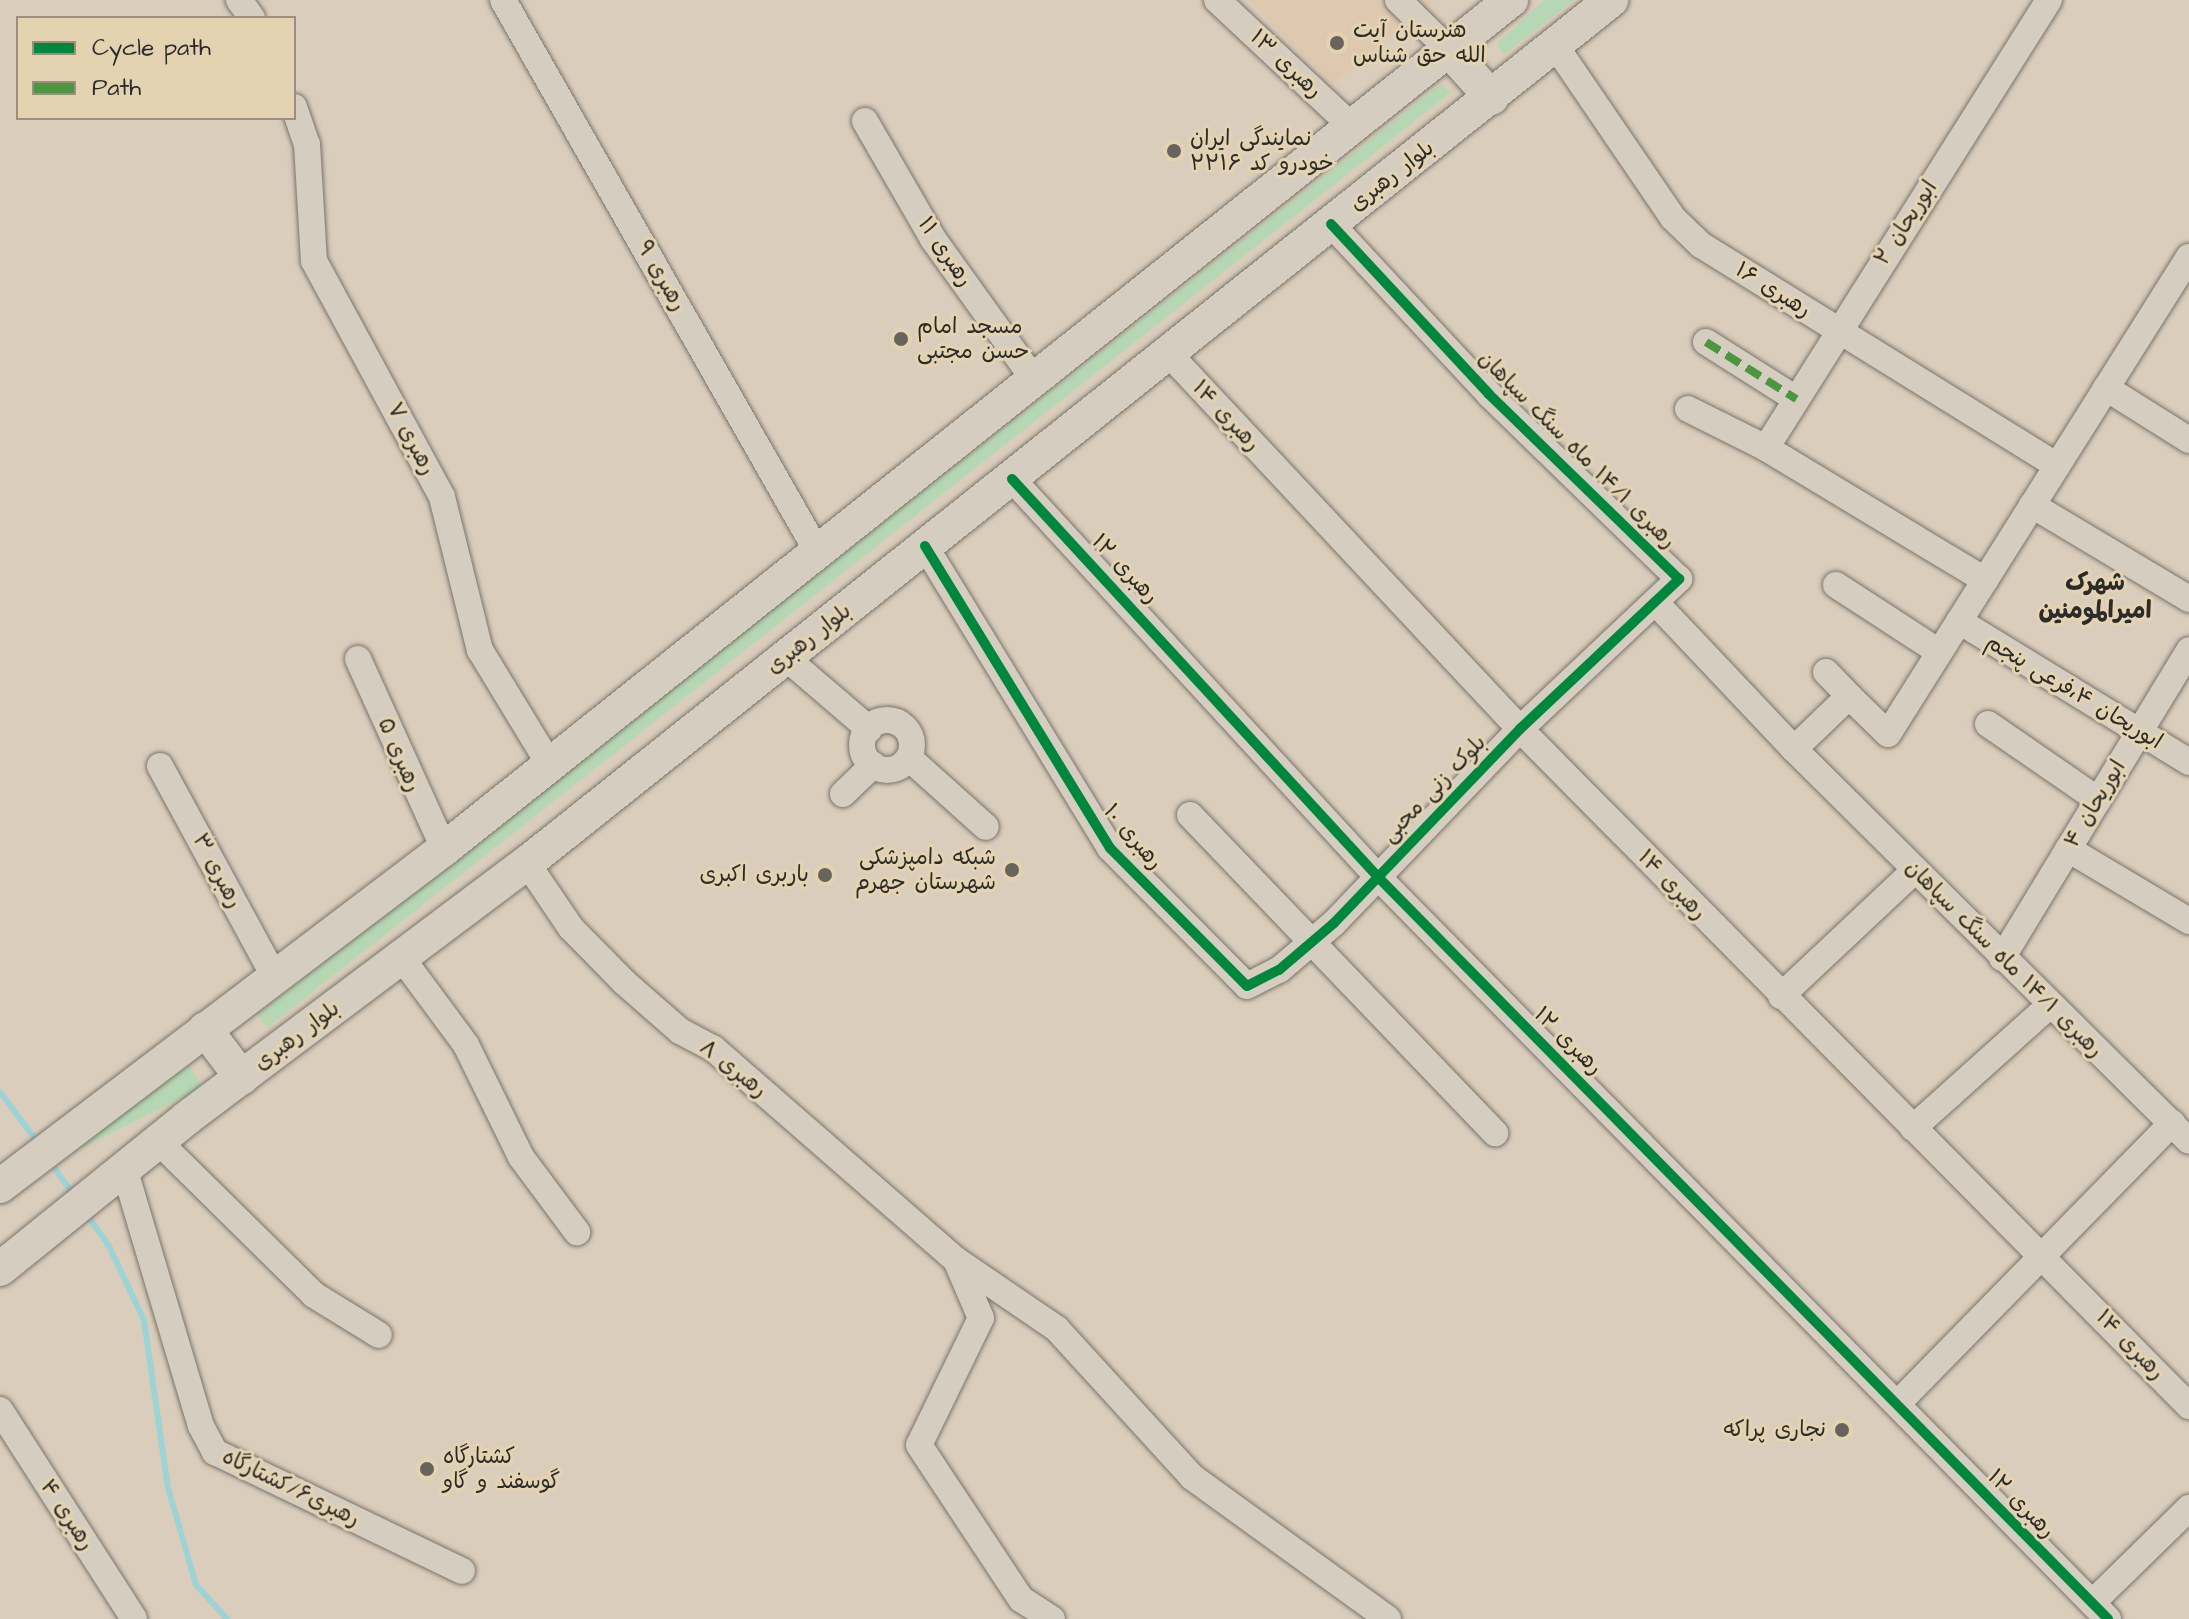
<!DOCTYPE html>
<meta charset="utf-8">
<style>
body{margin:0}
#map{position:relative;width:2189px;height:1619px;overflow:hidden;background:#dacdbb;font-family:"Architects Daughter","Playpen Sans Arabic",sans-serif}
div>[style]{position:absolute}
.built>*{inset:0;background:#dec9af}
.green>*{inset:0;background:#b6d7b4;transform-origin:0 0}
.stream>*{height:6px;margin:-3px;padding:0 3px;transform-origin:3px;border-radius:3px;background:#9ed3d6}
.roads{filter:drop-shadow(0 0 2px #7a746c) drop-shadow(0 0 2px #7a746c)}
.minor>*{height:26px;margin:-13px;padding:0 13px;transform-origin:13px;border-radius:13px;background:#d4cdc0}
.minor>.ring{margin:-13px;padding:0;box-sizing:content-box;background:none;border:26px solid #d4cdc0;border-radius:50%}
.major>*{height:34px;margin:-17px;padding:0 17px;transform-origin:17px;border-radius:17px;background:#d4cdc0}
.quiet>*{height:8px;margin-top:-4px;transform-origin:0;background:repeating-linear-gradient(90deg,#4d9640 0 16px,transparent 0 24px)}
.cycleway>*{height:10px;margin:-5px;padding:0 5px;transform-origin:5px;border-radius:5px;background:#00873e}
.dots>*{width:22px;height:22px;translate:-50% -50%;box-sizing:border-box;border:4px solid #e4d3b0;border-radius:50%}
span{translate:-50% -50%;white-space:nowrap;text-align:center;line-height:1.15;-webkit-text-stroke:6px #e4d3b0;paint-order:stroke}
.poi-label{font-size:22px;color:#2b2b2b}
.left{translate:0 -50%;text-align:left}
.right{translate:-100% -50%;text-align:right}
.street-label{font-size:22px;color:#2b2b2b}
.neighbourhood-label{font-size:24px;color:#2b2b2b;font-weight:700}
.legend{position:absolute;left:16px;top:16px;width:280px;height:104px;box-sizing:border-box;background:#e4d3b0;border:2px solid #9a907b;margin:0;padding:10px 14px;list-style:none;font-size:24px;color:#2b2b2b}
.legend li{display:flex;align-items:center;gap:16px;height:40px}
.legend b{width:40px;border:2px solid #9a907b}
</style>
<div id="map">
<div class="built">
<div style="clip-path:polygon(1248px 0,1435px 0,1332px 85px)"></div>
</div>
<div class="green">
<div style="clip-path:polygon(1544px 0,1574px 0,1504px 54px,1496px 45px)"></div>
<div style="clip-path:polygon(1441px 84px,1450px 93px,268px 1027px,257px 1015px)"></div>
<div style="left:190px;top:1065px;width:25px;height:241px;rotate:63deg"></div>
</div>
<div class="stream">
<div style="left:0;top:1092px;width:64px;rotate:53.3deg"></div>
<div style="left:51px;top:1163px;width:40px;rotate:55.1deg"></div>
<div style="left:85px;top:1212px;width:42px;rotate:54.8deg"></div>
<div style="left:109px;top:1246px;width:82px;rotate:64.7deg"></div>
<div style="left:144px;top:1320px;width:170px;rotate:81.9deg"></div>
<div style="left:168px;top:1488px;width:101px;rotate:73.9deg"></div>
<div style="left:196px;top:1585px;width:46px;rotate:47.6deg"></div>
</div>
<div class="roads">
<div class="minor">
<div style="left:239px;top:0;width:22px;rotate:54deg"></div>
<div style="left:503px;top:0;width:636px;rotate:60.33deg"></div>
<div style="left:1217px;top:0;width:189px;rotate:43.1deg"></div>
<div style="left:1398px;top:0;width:71px;rotate:44.4deg"></div>
<div style="left:1555px;top:45px;width:209px;rotate:55.7deg"></div>
<div style="left:1673px;top:218px;width:39px;rotate:44deg"></div>
<div style="left:1701px;top:245px;width:419px;rotate:31.8deg"></div>
<div style="left:294px;top:107px;width:39px;rotate:71deg"></div>
<div style="left:307px;top:144px;width:117px;rotate:86.6deg"></div>
<div style="left:314px;top:261px;width:268px;rotate:61.5deg"></div>
<div style="left:442px;top:497px;width:158px;rotate:76.1deg"></div>
<div style="left:480px;top:650px;width:135px;rotate:58.7deg"></div>
<div style="left:865px;top:121px;width:136px;rotate:60deg"></div>
<div style="left:933px;top:239px;width:171px;rotate:54.3deg"></div>
<div style="left:1706px;top:342px;width:107px;rotate:32.3deg"></div>
<div style="left:1168px;top:353px;width:515px;rotate:46.89deg"></div>
<div style="left:1520px;top:729px;width:952px;rotate:45.34deg"></div>
<div style="left:2106px;top:388px;width:98px;rotate:32.1deg"></div>
<div style="left:1688px;top:409px;width:87px;rotate:26.6deg"></div>
<div style="left:1766px;top:448px;width:256px;rotate:31.1deg"></div>
<div style="left:1766px;top:448px;width:530px;rotate:-57.72deg"></div>
<div style="left:1012px;top:479px;width:541px;rotate:47.4deg"></div>
<div style="left:1378px;top:877px;width:1041px;rotate:45.47deg"></div>
<div style="left:2032px;top:505px;width:183px;rotate:30.9deg"></div>
<div style="left:925px;top:546px;width:354px;rotate:58.5deg"></div>
<div style="left:1110px;top:848px;width:194px;rotate:45.2deg"></div>
<div style="left:1247px;top:986px;width:36px;rotate:-27deg"></div>
<div style="left:1279px;top:970px;width:72px;rotate:-40.5deg"></div>
<div style="left:1334px;top:923px;width:269px;rotate:-46.2deg"></div>
<div style="left:1520px;top:729px;width:219px;rotate:-43.3deg"></div>
<div style="left:1679px;top:579px;width:265px;rotate:-135.8deg"></div>
<div style="left:1489px;top:394px;width:232px;rotate:-132.9deg"></div>
<div style="left:1836px;top:585px;width:123px;rotate:33deg"></div>
<div style="left:1655px;top:602px;width:202px;rotate:46.6deg"></div>
<div style="left:1794px;top:749px;width:556px;rotate:44.78deg"></div>
<div style="left:1959px;top:621px;width:270px;rotate:31.5deg"></div>
<div style="left:785px;top:657px;width:111px;rotate:40.6deg"></div>
<div style="left:358px;top:659px;width:209px;rotate:65.6deg"></div>
<div style="left:1826px;top:672px;width:33px;rotate:46deg"></div>
<div class="ring" style="left:862px;top:720px;width:24px;height:24px"></div>
<div style="left:1988px;top:724px;width:134px;rotate:34.6deg"></div>
<div style="left:1794px;top:749px;width:76px;rotate:-43.9deg"></div>
<div style="left:1849px;top:696px;width:54px;rotate:44.3deg"></div>
<div style="left:1888px;top:734px;width:564px;rotate:-57.75deg"></div>
<div style="left:909px;top:758px;width:103px;rotate:41.9deg"></div>
<div style="left:160px;top:766px;width:239px;rotate:61.5deg"></div>
<div style="left:843px;top:794px;width:42px;rotate:-44deg"></div>
<div style="left:1190px;top:815px;width:441px;rotate:46.2deg"></div>
<div style="left:2068px;top:849px;width:141px;rotate:30.8deg"></div>
<div style="left:527px;top:863px;width:78px;rotate:55.9deg"></div>
<div style="left:571px;top:928px;width:76px;rotate:45.5deg"></div>
<div style="left:624px;top:982px;width:74px;rotate:41.2deg"></div>
<div style="left:680px;top:1031px;width:38px;rotate:28deg"></div>
<div style="left:714px;top:1049px;width:321px;rotate:41.1deg"></div>
<div style="left:956px;top:1260px;width:122px;rotate:34.3deg"></div>
<div style="left:1057px;top:1329px;width:200px;rotate:47.6deg"></div>
<div style="left:1192px;top:1477px;width:242px;rotate:35.9deg"></div>
<div style="left:401px;top:957px;width:109px;rotate:53.5deg"></div>
<div style="left:466px;top:1045px;width:125px;rotate:63.8deg"></div>
<div style="left:521px;top:1157px;width:94px;rotate:53.3deg"></div>
<div style="left:2002px;top:958px;width:360px;rotate:-58.7deg"></div>
<div style="left:1781px;top:996px;width:184px;rotate:-43.2deg"></div>
<div style="left:1913px;top:1128px;width:184px;rotate:-41.9deg"></div>
<div style="left:158px;top:1141px;width:219px;rotate:44.6deg"></div>
<div style="left:314px;top:1295px;width:76px;rotate:31.6deg"></div>
<div style="left:124px;top:1168px;width:269px;rotate:73.4deg"></div>
<div style="left:201px;top:1426px;width:30px;rotate:62deg"></div>
<div style="left:215px;top:1452px;width:274px;rotate:25.7deg"></div>
<div style="left:956px;top:1260px;width:63px;rotate:66.7deg"></div>
<div style="left:981px;top:1318px;width:141px;rotate:116deg"></div>
<div style="left:919px;top:1445px;width:185px;rotate:56.5deg"></div>
<div style="left:1021px;top:1599px;width:37px;rotate:33deg"></div>
<div style="left:1898px;top:1403px;width:392px;rotate:-45.6deg"></div>
<div style="left:0;top:1410px;width:248px;rotate:57.3deg"></div>
<div style="left:2092px;top:1603px;width:136px;rotate:-44.4deg"></div>
</div>
<div class="major">
<div style="left:1449px;top:50px;width:64px;rotate:48.1deg"></div>
<div style="left:205px;top:1029px;width:61px;rotate:52.9deg"></div>
<div style="left:0;top:1186px;width:557px;rotate:-37.2deg"></div>
<div style="left:444px;top:849px;width:1364px;rotate:-38.51deg"></div>
<div style="left:0;top:1269px;width:240px;rotate:-38.9deg"></div>
<div style="left:187px;top:1118px;width:425px;rotate:-36.9deg"></div>
<div style="left:527px;top:863px;width:1386px;rotate:-38.52deg"></div>
</div>
</div>
<div class="quiet">
<div style="left:1706px;top:342px;width:107px;rotate:32.3deg"></div>
</div>
<div class="cycleway">
<div style="left:1012px;top:479px;width:541px;rotate:47.4deg"></div>
<div style="left:1378px;top:877px;width:1041px;rotate:45.47deg"></div>
<div style="left:925px;top:546px;width:354px;rotate:58.5deg"></div>
<div style="left:1110px;top:848px;width:194px;rotate:45.2deg"></div>
<div style="left:1247px;top:986px;width:36px;rotate:-27deg"></div>
<div style="left:1279px;top:970px;width:72px;rotate:-40.5deg"></div>
<div style="left:1334px;top:923px;width:269px;rotate:-46.2deg"></div>
<div style="left:1520px;top:729px;width:219px;rotate:-43.3deg"></div>
<div style="left:1679px;top:579px;width:265px;rotate:-135.8deg"></div>
<div style="left:1489px;top:394px;width:232px;rotate:-132.9deg"></div>
</div>
<div class="dots">
<div style="left:1337px;top:43px;background:#68645d"></div>
<div style="left:1174px;top:151px;background:#68645d"></div>
<div style="left:901px;top:339px;background:#68645d"></div>
<div style="left:1012px;top:870px;background:#68645d"></div>
<div style="left:825px;top:875px;background:#68645d"></div>
<div style="left:1842px;top:1430px;background:#68645d"></div>
<div style="left:427px;top:1469px;background:#68645d"></div>
</div>
<div class="poi-label">
<span class="left" style="left:1353px;top:43px">هنرستان آیت<br>الله حق شناس</span>
<span class="left" style="left:1190px;top:151px">نمایندگی ایران<br>خودرو کد ۲۲۱۶</span>
<span class="left" style="left:917px;top:339px">مسجد امام<br>حسن مجتبی</span>
<span class="right" style="left:996px;top:870px">شبکه دامپزشکی<br>شهرستان جهرم</span>
<span class="right" style="left:809px;top:875px">باربری اکبری</span>
<span class="right" style="left:1826px;top:1430px">نجاری پراکه</span>
<span class="left" style="left:443px;top:1469px">کشتارگاه<br>گوسفند و گاو</span>
</div>
<div class="street-label">
<span style="left:1286px;top:64px;rotate:43deg">رهبری ۱۳</span>
<span style="left:1392px;top:176px;rotate:-38deg">بلوار رهبری</span>
<span style="left:1906px;top:223px;rotate:-57deg">ابوریحان ۲</span>
<span style="left:945px;top:252px;rotate:56deg">رهبری ۱۱</span>
<span style="left:661px;top:276px;rotate:60deg">رهبری ۹</span>
<span style="left:1773px;top:290px;rotate:32deg">رهبری ۱۶</span>
<span style="left:1226px;top:416px;rotate:47deg">رهبری ۱۴</span>
<span style="left:411px;top:439px;rotate:62deg">رهبری ۷</span>
<span style="left:1577px;top:450px;rotate:45deg">رهبری ۱۴/۱ ماه سنگ سپاهان</span>
<span style="left:1125px;top:569px;rotate:47deg">رهبری ۱۲</span>
<span style="left:809px;top:639px;rotate:-38deg">بلوار رهبری</span>
<span style="left:2074px;top:692px;rotate:31deg">ابوریحان ۴،فرعی پنجم</span>
<span style="left:399px;top:755px;rotate:67deg">رهبری ۵</span>
<span style="left:1434px;top:789px;rotate:-46deg">بلوک زنی محبی</span>
<span style="left:2095px;top:804px;rotate:-59deg">ابوریحان ۴</span>
<span style="left:1133px;top:837px;rotate:50deg">رهبری ۱۰</span>
<span style="left:217px;top:871px;rotate:62deg">رهبری ۳</span>
<span style="left:1672px;top:885px;rotate:46deg">رهبری ۱۴</span>
<span style="left:2004px;top:959px;rotate:45deg">رهبری ۱۴/۱ ماه سنگ سپاهان</span>
<span style="left:297px;top:1036px;rotate:-37deg">بلوار رهبری</span>
<span style="left:1568px;top:1041px;rotate:45deg">رهبری ۱۲</span>
<span style="left:733px;top:1069px;rotate:38deg">رهبری ۸</span>
<span style="left:2130px;top:1345px;rotate:46deg">رهبری ۱۴</span>
<span style="left:291px;top:1488px;rotate:26deg">رهبری۶/کشتارگاه</span>
<span style="left:2021px;top:1504px;rotate:46deg">رهبری ۱۲</span>
<span style="left:67px;top:1515px;rotate:57deg">رهبری ۴</span>
</div>
<div class="neighbourhood-label">
<span style="left:2095px;top:598px">شهرک<br>امیرالمومنین</span>
</div>
<ul class="legend">
<li><b style="height:10px;background:#00873e"></b>Cycle path</li>
<li><b style="height:10px;background:#4d9640"></b>Path</li>
</ul>
</div>
